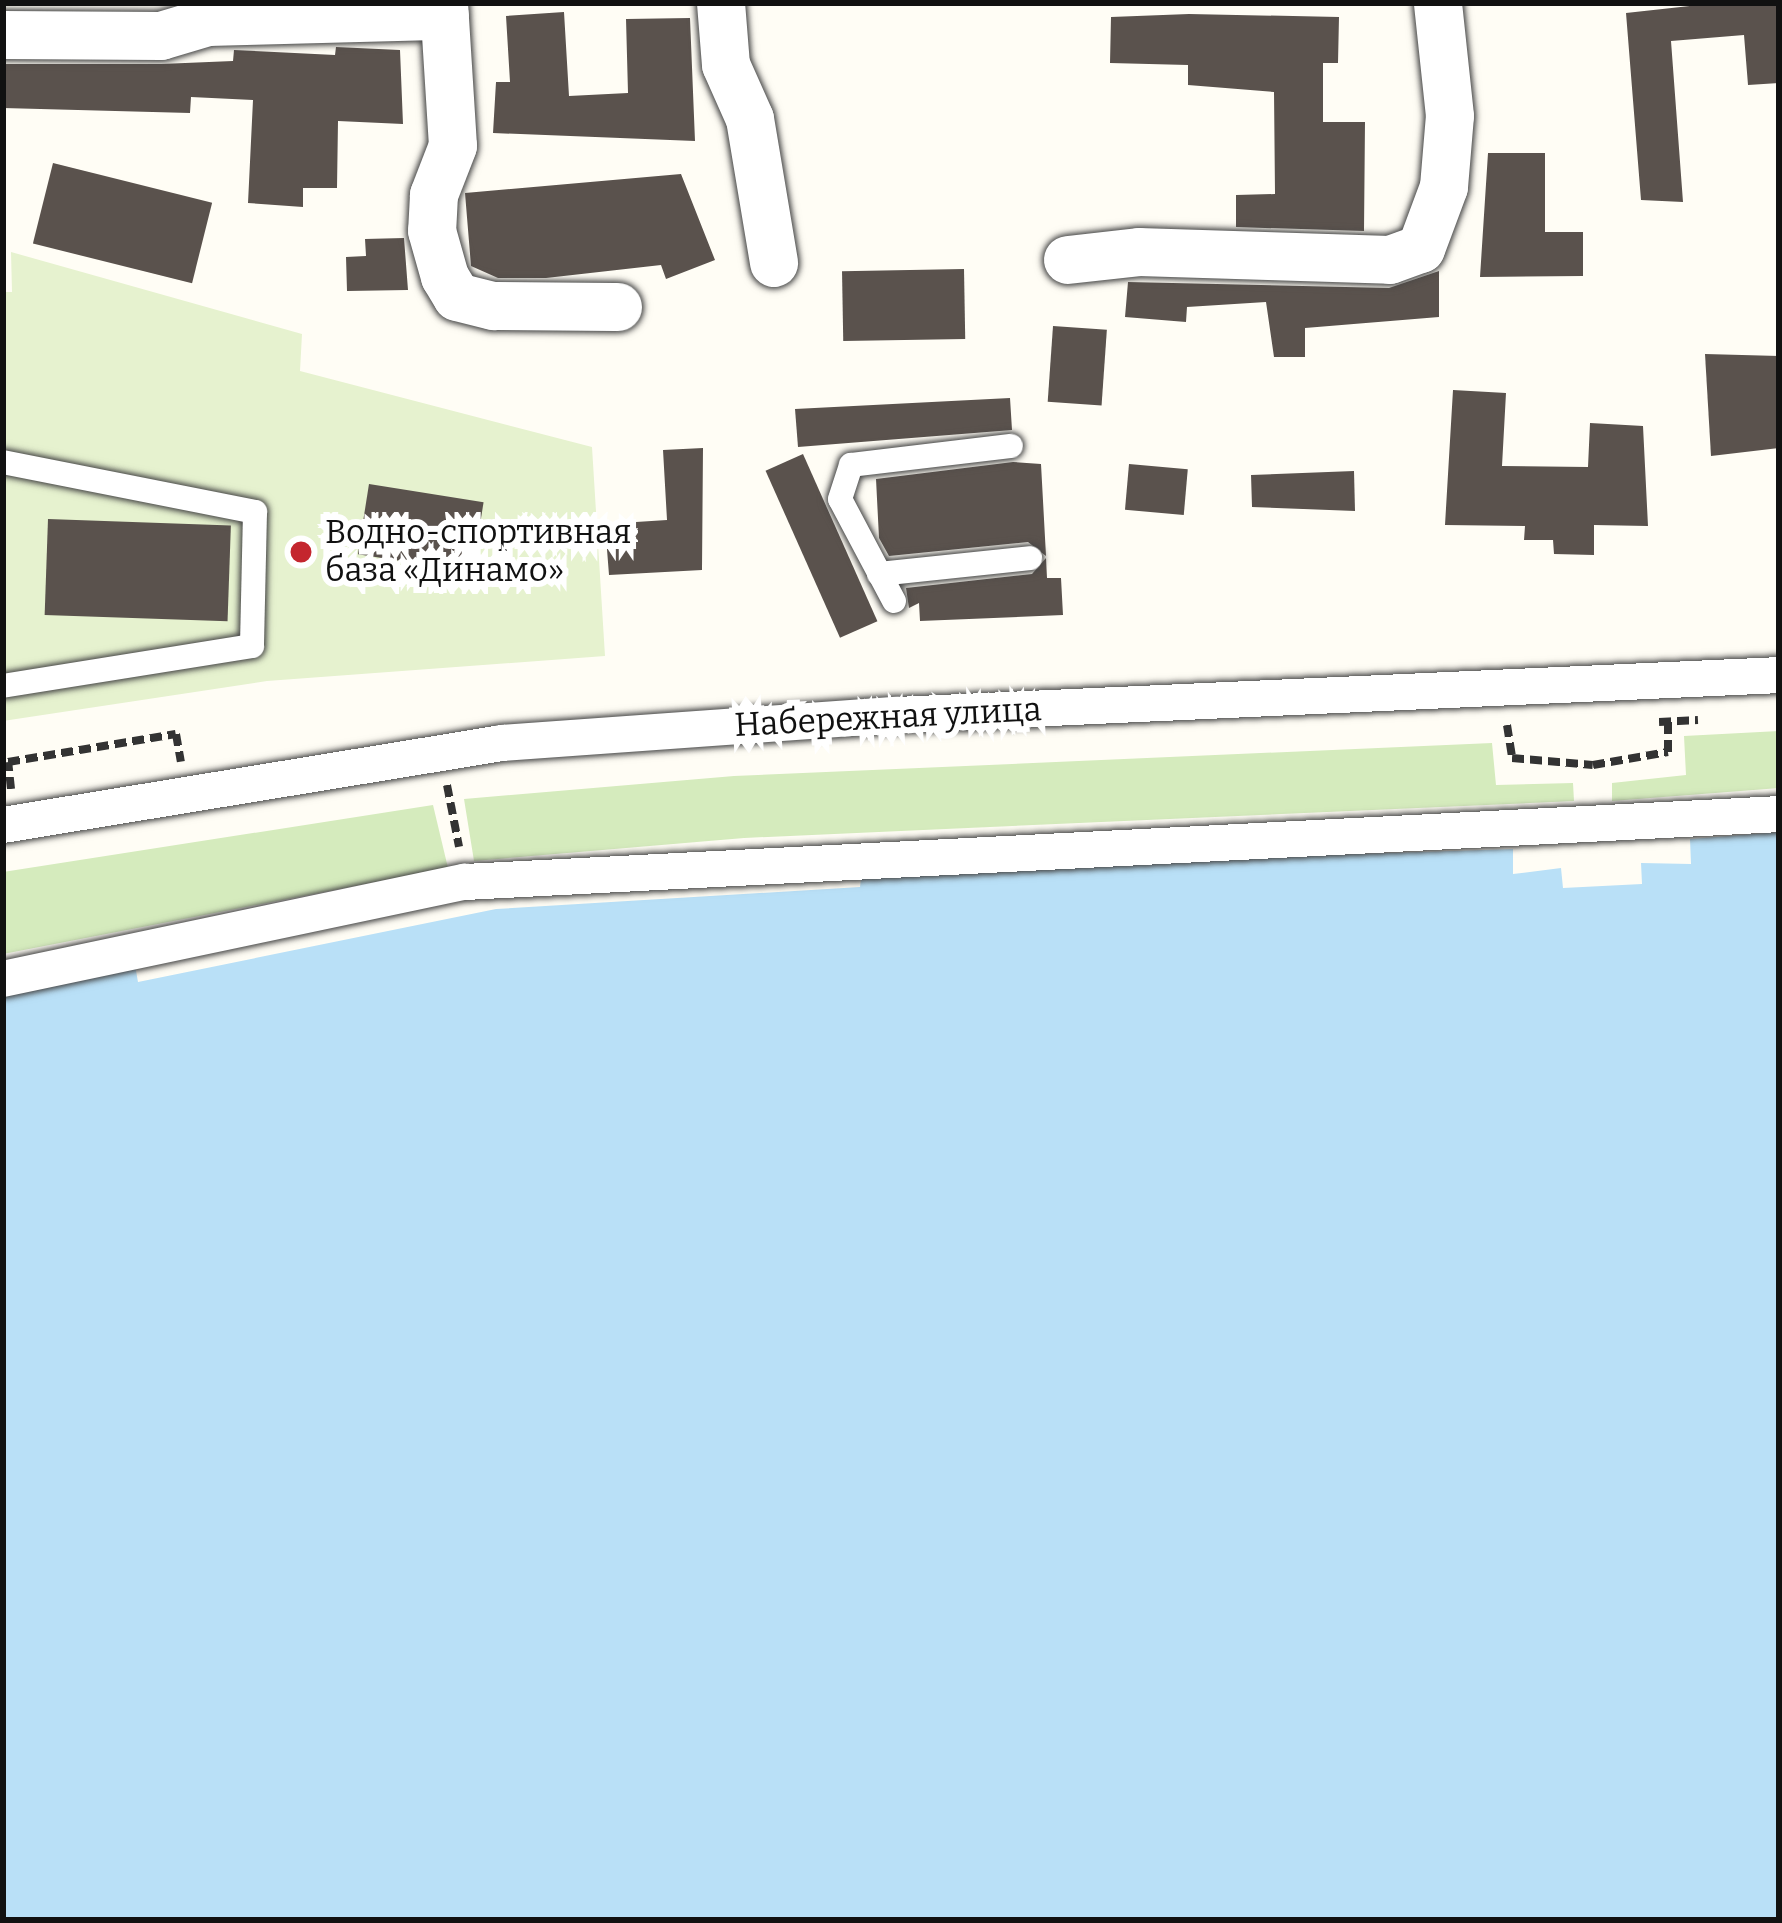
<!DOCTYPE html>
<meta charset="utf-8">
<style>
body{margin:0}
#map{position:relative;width:1782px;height:1923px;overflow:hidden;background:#fffdf5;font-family:Bitter,serif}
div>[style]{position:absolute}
.green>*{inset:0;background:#d5ebbd}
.pitch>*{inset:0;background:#e6f2cf}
.water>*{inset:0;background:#b9e0f7}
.building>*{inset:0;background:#5a524d;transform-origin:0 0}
.path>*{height:8px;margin-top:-4px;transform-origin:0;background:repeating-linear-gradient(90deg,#333 0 12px,transparent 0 18px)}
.roads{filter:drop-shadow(0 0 3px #444) drop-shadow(0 0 3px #444)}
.service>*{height:24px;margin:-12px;padding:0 12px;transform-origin:12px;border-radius:12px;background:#fff}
.pedestrian>*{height:36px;margin:-18px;padding:0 18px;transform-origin:18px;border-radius:18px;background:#fff}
.minor>*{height:48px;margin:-24px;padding:0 24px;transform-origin:24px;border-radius:24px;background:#fff}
.dots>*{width:33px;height:33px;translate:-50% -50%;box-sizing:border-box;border:6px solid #fff;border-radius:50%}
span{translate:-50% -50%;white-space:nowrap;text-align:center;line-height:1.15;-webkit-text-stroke:12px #fff;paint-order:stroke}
.poi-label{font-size:33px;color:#111}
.left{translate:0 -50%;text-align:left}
.street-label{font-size:33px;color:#111}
.frame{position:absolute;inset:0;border:6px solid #111;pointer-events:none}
</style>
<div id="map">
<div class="green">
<div style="clip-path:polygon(1779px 731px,1779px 788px,1612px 801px,1612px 783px,1686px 775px,1684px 736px)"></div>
<div style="clip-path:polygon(1492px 743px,1496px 785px,1573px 783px,1574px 801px,744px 838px,474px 861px,464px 799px,734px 776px)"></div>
<div style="clip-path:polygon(433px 805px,448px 868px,3px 954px,3px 872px)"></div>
</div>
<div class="pitch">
<div style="clip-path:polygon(11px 252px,302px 334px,300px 371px,592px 447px,605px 656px,267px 681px,3px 721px,3px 292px,12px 292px)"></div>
</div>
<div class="water">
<div style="clip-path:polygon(1779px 832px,1779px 1920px,3px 1920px,3px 995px,135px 965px,138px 982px,496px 909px,860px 887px,862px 870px,1513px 849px,1513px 874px,1561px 868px,1563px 888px,1642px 884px,1641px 863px,1691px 864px,1690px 839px)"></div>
</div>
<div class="building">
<div style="clip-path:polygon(1717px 3px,1779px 3px,1779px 83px,1748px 85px,1744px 35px,1671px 41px,1683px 202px,1641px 200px,1626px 13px)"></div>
<div style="clip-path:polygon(564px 12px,569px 96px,628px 93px,626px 19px,690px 18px,695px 141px,493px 133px,496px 82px,510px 82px,506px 16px)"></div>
<div style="clip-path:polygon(1189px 14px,1339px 17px,1338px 63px,1323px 63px,1323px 122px,1365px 122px,1364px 231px,1236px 227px,1236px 195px,1275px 194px,1274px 92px,1188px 85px,1188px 65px,1110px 63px,1111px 17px)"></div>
<div style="clip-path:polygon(336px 47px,400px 50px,403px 124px,338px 121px,337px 188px,303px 188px,303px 207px,248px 203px,253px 100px,191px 97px,190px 113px,3px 108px,3px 64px,161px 64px,233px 61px,234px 50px,335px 55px)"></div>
<div style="clip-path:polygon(1488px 153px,1545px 153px,1545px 232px,1583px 232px,1583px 276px,1480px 277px)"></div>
<div style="left:53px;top:163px;width:164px;height:83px;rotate:14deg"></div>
<div style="clip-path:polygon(681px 174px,715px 260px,666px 279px,661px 265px,546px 278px,498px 278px,471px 266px,465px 193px)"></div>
<div style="clip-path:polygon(404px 238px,408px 290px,347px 291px,346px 257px,366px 256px,365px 239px)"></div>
<div style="left:964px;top:269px;width:70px;height:122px;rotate:89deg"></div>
<div style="clip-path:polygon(1439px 271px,1439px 317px,1305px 328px,1305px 357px,1274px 357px,1266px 302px,1187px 307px,1186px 322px,1125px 317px,1128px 282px,1389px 288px)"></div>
<div style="left:1053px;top:326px;width:54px;height:76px;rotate:4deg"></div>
<div style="clip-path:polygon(1705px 354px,1779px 356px,1779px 448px,1711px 456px)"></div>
<div style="clip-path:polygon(1453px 390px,1506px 393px,1502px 466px,1588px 467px,1590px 423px,1643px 426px,1648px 526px,1594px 525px,1594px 555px,1554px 554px,1553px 540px,1524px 540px,1525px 526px,1445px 525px)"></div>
<div style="clip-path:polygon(1010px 398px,1012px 430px,798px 447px,795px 409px)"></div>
<div style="clip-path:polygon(703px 448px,702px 570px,609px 575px,605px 524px,667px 520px,663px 450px)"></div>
<div style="left:803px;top:454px;width:183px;height:41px;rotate:66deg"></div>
<div style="clip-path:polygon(1013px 462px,1041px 464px,1046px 556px,1028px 542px,889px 556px,879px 538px,876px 479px)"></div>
<div style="left:1129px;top:464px;width:59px;height:46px;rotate:5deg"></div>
<div style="clip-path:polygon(1354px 471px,1355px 511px,1252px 507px,1251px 475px)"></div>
<div style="left:369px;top:484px;width:116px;height:71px;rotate:9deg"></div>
<div style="left:48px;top:519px;width:183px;height:96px;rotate:2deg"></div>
<div style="clip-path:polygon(1046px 558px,1047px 578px,1061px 578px,1063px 615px,920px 621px,919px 603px,909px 608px,906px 588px,1032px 574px)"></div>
</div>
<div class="path">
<div style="left:1659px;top:722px;width:39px;rotate:-3deg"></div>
<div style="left:1507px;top:725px;width:33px;rotate:81deg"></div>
<div style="left:1512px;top:758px;width:81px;rotate:4.9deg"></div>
<div style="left:1593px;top:765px;width:76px;rotate:-9.8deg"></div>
<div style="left:1668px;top:752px;width:30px;rotate:-90deg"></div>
<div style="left:447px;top:785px;width:63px;rotate:79deg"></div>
<div style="left:11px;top:789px;width:27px;rotate:-96deg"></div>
<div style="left:8px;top:762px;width:170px;rotate:-9.5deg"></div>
<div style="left:176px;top:734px;width:28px;rotate:80deg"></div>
</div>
<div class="roads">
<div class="service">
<div style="left:3px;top:462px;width:257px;rotate:11.2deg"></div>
<div style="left:255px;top:512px;width:134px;rotate:91.3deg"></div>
<div style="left:252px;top:646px;width:252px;rotate:170.9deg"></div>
<div style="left:879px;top:574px;width:152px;rotate:-6deg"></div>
<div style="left:894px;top:601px;width:115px;rotate:-117.9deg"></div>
<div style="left:840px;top:499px;width:36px;rotate:-72deg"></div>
<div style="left:851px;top:465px;width:161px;rotate:-6.8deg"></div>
</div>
<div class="pedestrian">
<div style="left:3px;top:825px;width:506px;rotate:-9.33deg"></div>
<div style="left:502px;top:743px;width:395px;rotate:-4.1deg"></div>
<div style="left:896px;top:715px;width:884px;rotate:-2.59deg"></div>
<div style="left:3px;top:979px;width:472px;rotate:-11.9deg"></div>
<div style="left:465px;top:882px;width:1316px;rotate:-2.96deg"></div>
</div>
<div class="minor">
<div style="left:444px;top:3px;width:143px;rotate:86.4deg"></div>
<div style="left:453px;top:146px;width:53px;rotate:111.2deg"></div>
<div style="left:434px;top:195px;width:36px;rotate:93deg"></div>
<div style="left:432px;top:231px;width:48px;rotate:74.2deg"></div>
<div style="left:445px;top:277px;width:23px;rotate:59deg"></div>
<div style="left:457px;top:297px;width:38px;rotate:14deg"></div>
<div style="left:494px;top:306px;width:124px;rotate:0.5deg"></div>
<div style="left:721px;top:3px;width:62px;rotate:85.4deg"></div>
<div style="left:726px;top:65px;width:59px;rotate:66deg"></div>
<div style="left:750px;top:119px;width:146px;rotate:80.5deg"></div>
<div style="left:3px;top:35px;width:158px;rotate:0.4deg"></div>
<div style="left:161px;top:36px;width:49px;rotate:-16.6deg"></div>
<div style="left:208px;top:22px;width:237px;rotate:-1.5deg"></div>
<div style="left:1068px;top:260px;width:71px;rotate:-6.4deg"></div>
<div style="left:1139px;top:252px;width:251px;rotate:1.8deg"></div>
<div style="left:1390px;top:260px;width:33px;rotate:-20deg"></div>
<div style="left:1421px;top:249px;width:66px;rotate:-69.6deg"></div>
<div style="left:1444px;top:187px;width:71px;rotate:-85.2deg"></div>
<div style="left:1450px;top:116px;width:114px;rotate:-96.1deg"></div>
</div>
</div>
<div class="dots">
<div style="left:301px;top:552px;background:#c4262e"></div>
</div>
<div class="poi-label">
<span class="left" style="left:325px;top:552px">Водно-спортивная<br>база «Динамо»</span>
</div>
<div class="street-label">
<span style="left:888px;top:718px;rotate:-3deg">Набережная улица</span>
</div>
<div class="frame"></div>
</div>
